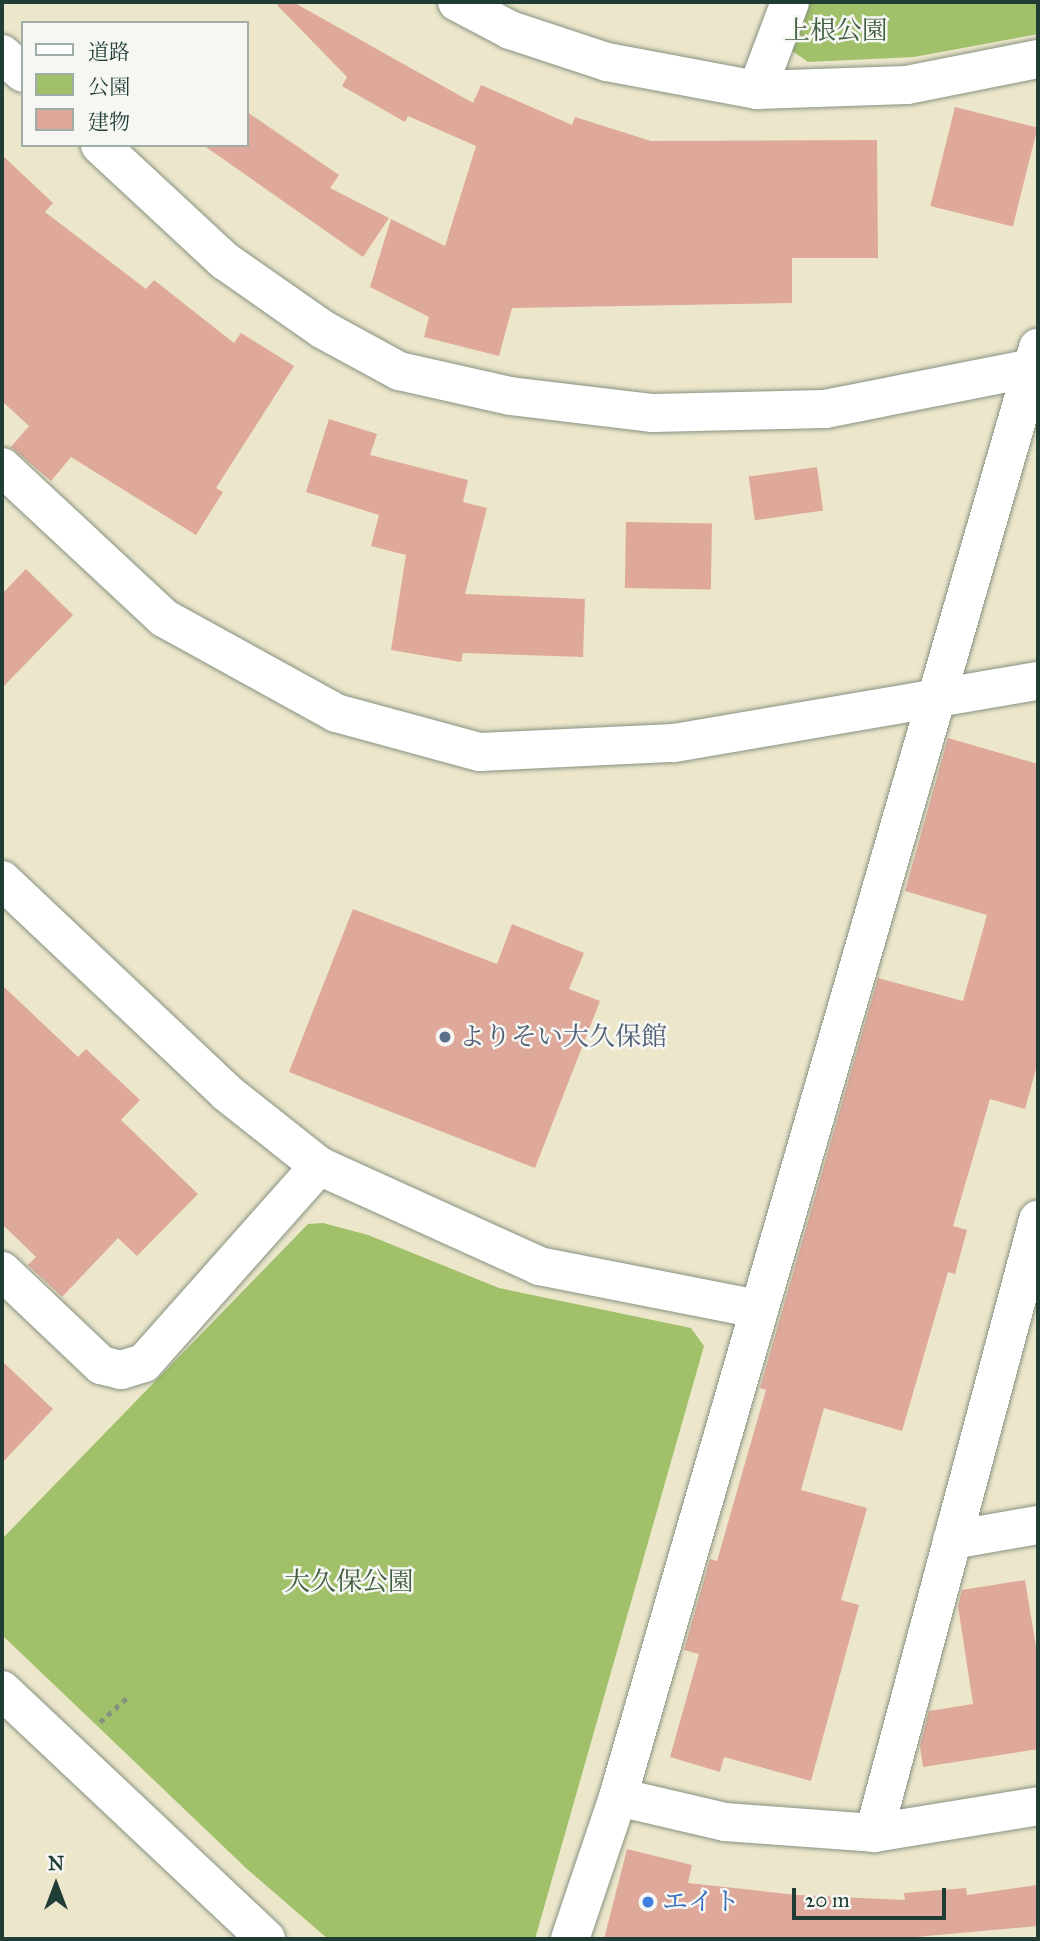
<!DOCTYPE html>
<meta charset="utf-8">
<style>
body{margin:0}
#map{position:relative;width:1040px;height:1941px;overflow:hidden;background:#ece6cb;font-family:"IM FELL Great Primer","Noto Serif JP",serif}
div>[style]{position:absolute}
.green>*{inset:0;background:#a0c069}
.building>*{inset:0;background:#dea99b;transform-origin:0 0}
.path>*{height:4.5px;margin-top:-2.25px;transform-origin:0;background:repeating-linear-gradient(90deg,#869280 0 5px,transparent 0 10px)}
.roads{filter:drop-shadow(0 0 2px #869280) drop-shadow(0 0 2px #869280)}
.minor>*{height:38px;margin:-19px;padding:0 19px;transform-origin:19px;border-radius:19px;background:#fff}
.tertiary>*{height:38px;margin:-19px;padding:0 19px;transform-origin:19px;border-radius:19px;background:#fff}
.dots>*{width:19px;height:19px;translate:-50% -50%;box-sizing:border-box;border:4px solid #f6f6f2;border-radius:50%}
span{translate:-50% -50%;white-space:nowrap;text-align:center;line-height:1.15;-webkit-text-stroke:5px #f6f6f2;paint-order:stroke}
.park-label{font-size:26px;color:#3f5e41}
.service-label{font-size:26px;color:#4e5e75}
.left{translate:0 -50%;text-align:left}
.shop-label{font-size:26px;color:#366cbe}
.frame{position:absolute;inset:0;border:4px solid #1f3d34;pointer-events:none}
.legend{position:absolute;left:21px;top:21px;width:228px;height:126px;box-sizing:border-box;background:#f6f6f2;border:2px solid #a0aca6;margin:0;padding:9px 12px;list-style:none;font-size:21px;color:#1f3d34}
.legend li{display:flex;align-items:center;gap:14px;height:35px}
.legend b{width:35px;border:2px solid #a0aca6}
.north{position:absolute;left:21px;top:1850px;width:70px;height:70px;-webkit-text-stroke:5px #f6f6f2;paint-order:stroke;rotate:0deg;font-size:19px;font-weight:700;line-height:28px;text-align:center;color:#1f3d34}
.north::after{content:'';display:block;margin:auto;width:24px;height:32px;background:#1f3d34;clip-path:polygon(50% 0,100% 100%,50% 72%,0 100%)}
.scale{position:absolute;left:792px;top:1888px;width:154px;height:32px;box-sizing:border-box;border:4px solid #1f3d34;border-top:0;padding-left:9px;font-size:21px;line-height:24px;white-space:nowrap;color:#1f3d34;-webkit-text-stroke:5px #f6f6f2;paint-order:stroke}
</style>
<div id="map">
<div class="green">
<div style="clip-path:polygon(807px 2px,1038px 2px,1038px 34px,914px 57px,808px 62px,788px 48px)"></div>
<div style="clip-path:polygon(323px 1223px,368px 1235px,499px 1288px,691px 1328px,704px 1346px,535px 1939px,328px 1939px,247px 1869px,2px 1635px,2px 1539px,308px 1224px)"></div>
</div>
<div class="building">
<div style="clip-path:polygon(280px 2px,293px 2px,473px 103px,481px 85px,572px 125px,575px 117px,651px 141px,877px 140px,878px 258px,792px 258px,792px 303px,512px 308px,499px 356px,424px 337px,429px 317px,370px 287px,391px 219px,445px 246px,476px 146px,408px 116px,405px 122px,342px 86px,347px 77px,277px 5px)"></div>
<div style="left:955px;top:107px;width:85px;height:102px;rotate:14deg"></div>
<div style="clip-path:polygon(247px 112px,339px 175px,330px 188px,389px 218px,363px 257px,203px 145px,247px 145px)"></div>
<div style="clip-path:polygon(2px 155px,53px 203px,45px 212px,146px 289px,154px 280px,234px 343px,241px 333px,294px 366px,216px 488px,223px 492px,196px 535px,71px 457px,51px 481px,11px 447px,29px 426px,2px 401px)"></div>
<div style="clip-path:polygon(329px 419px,377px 434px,370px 455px,468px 480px,463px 502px,487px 508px,465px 594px,585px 599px,583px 657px,463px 653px,461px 662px,391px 650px,406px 555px,371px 546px,379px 515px,306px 492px)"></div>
<div style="left:817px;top:467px;width:44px;height:69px;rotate:82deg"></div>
<div style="left:626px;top:522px;width:86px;height:66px;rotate:1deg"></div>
<div style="clip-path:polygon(26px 569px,73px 615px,2px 688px,2px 594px)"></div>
<div style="clip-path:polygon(948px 738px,1038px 764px,1038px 1062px,1025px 1109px,990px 1099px,953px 1226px,967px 1230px,955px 1274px,948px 1272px,902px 1431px,824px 1408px,801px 1490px,867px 1508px,841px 1600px,859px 1605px,811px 1781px,724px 1757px,720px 1772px,670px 1757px,699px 1654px,684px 1650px,710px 1559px,717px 1561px,766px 1390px,760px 1388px,878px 978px,963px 1001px,987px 915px,905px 891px)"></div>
<div style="clip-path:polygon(353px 909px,497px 964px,512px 924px,584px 953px,569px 989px,600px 1001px,535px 1168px,289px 1072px)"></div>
<div style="clip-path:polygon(2px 985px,78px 1057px,86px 1049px,140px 1100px,121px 1120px,198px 1194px,137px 1256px,118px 1238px,62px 1297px,28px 1265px,36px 1257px,2px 1224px)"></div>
<div style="clip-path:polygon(2px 1361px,53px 1409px,2px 1463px)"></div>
<div style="clip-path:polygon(1025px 1580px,1038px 1659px,1038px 1749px,923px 1767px,920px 1746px,929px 1711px,973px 1704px,958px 1606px,962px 1590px)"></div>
<div style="clip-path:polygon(627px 1849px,692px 1865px,688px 1883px,797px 1895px,905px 1900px,904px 1893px,966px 1888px,967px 1895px,1038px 1885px,1038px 1926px,894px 1939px,604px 1939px)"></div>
</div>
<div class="path">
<div style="left:100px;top:1722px;width:38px;rotate:-42deg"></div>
</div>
<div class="roads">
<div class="minor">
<div style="left:457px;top:2px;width:60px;rotate:27.8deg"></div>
<div style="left:510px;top:30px;width:102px;rotate:18.3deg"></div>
<div style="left:607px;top:62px;width:153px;rotate:10.6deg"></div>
<div style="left:757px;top:90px;width:150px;rotate:-1.9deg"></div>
<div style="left:907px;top:85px;width:134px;rotate:-11.2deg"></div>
<div style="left:757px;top:90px;width:94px;rotate:-69.4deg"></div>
<div style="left:2px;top:467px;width:221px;rotate:43deg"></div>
<div style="left:164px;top:618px;width:196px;rotate:28.9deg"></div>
<div style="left:336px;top:713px;width:149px;rotate:15.2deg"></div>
<div style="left:480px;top:752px;width:194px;rotate:-2.7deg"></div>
<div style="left:674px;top:743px;width:369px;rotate:-9.7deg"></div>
<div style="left:2px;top:880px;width:310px;rotate:43.4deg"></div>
<div style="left:227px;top:1093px;width:117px;rotate:38.4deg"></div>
<div style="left:319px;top:1166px;width:242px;rotate:24.4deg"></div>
<div style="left:539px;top:1266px;width:224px;rotate:11.1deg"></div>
<div style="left:2px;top:1271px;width:137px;rotate:43.5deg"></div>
<div style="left:101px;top:1365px;width:21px;rotate:14deg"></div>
<div style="left:121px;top:1370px;width:24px;rotate:-17deg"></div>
<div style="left:144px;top:1363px;width:264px;rotate:-48.4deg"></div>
<div style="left:952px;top:1540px;width:87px;rotate:-9.9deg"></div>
<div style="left:618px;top:1797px;width:110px;rotate:13.2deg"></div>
<div style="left:725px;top:1822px;width:149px;rotate:4.2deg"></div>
<div style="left:874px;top:1833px;width:166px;rotate:-9.3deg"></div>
<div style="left:874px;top:1833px;width:635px;rotate:-75.02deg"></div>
<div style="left:570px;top:1939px;width:150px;rotate:-71.3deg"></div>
<div style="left:618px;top:1797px;width:1509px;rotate:-73.84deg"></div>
</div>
<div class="tertiary">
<div style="left:2px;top:54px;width:28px;rotate:42deg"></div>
<div style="left:100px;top:145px;width:171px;rotate:42.9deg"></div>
<div style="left:225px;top:261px;width:118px;rotate:35deg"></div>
<div style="left:322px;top:329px;width:88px;rotate:28.6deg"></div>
<div style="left:399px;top:371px;width:114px;rotate:12.7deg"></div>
<div style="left:510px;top:396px;width:144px;rotate:6.8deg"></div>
<div style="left:653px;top:413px;width:172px;rotate:-1.3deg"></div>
<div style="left:825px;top:409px;width:217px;rotate:-11.2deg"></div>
<div style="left:2px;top:1690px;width:363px;rotate:43.3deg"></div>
</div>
</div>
<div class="dots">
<div style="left:445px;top:1037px;background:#5c6f8a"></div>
<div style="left:648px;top:1902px;background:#3f7fe0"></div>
</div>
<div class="park-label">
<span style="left:836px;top:31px">上根公園</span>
<span style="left:349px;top:1582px">大久保公園</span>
</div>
<div class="service-label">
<span class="left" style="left:459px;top:1037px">よりそい大久保館</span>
</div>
<div class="shop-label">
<span class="left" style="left:662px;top:1902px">エイト</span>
</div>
<div class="frame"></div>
<ul class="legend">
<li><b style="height:9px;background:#fff"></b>道路</li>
<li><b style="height:19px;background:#a0c069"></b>公園</li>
<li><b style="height:19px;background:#dea99b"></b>建物</li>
</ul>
<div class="north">N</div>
<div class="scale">20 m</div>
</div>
